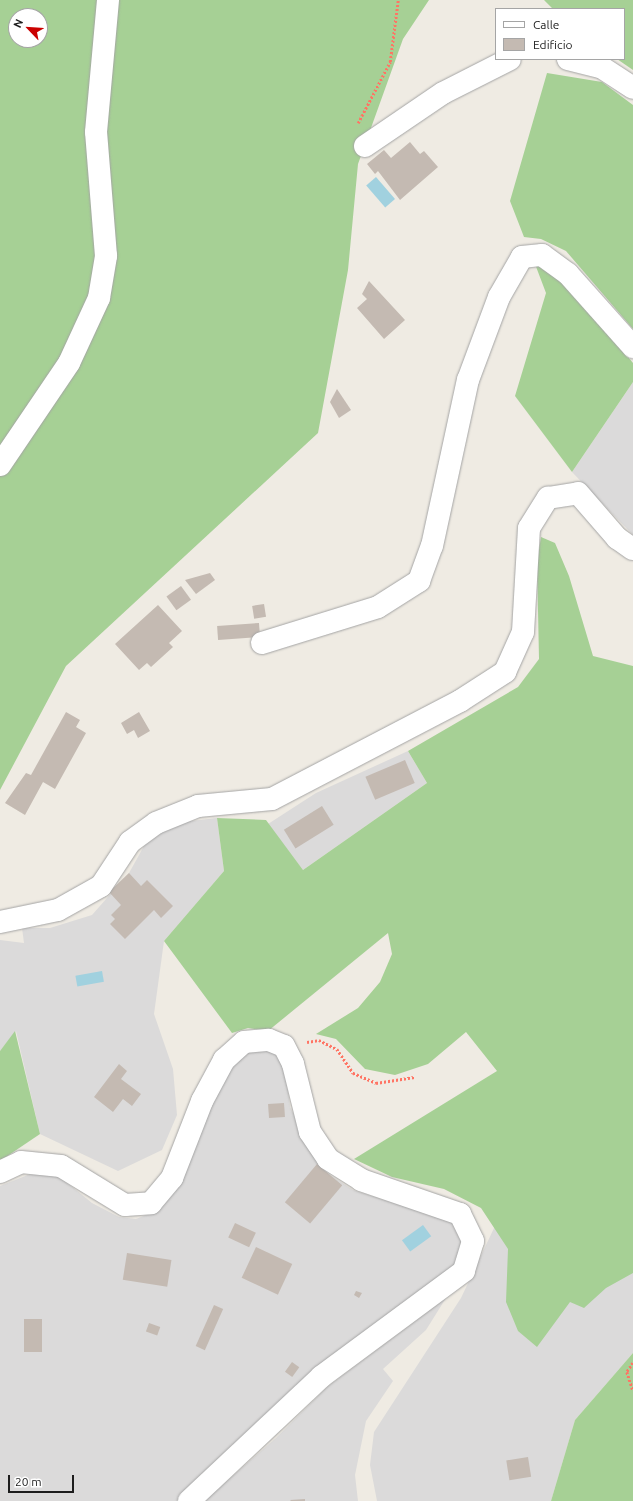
<!DOCTYPE html>
<style>
body{margin:0}
#map{position:relative;width:633px;height:1501px;overflow:hidden;background:#efebe3;font-family:Ubuntu,sans-serif}
div>[style]{position:absolute}
.residential>*{inset:0;background:#dbdada}
.forest>*{inset:0;background:#a6d095}
.water>*{inset:0;background:#a1d1df;transform-origin:0 0}
.building>*{inset:0;background:#c4bab2;transform-origin:0 0}
.path>*{height:2.5px;margin-top:-1.25px;transform-origin:0;background:repeating-linear-gradient(90deg,#ff7464 0 2px,transparent 0 4px)}
.roads{filter:drop-shadow(0 0 1px #a4a4a4) drop-shadow(0 0 1px #a4a4a4)}
.minor>*{height:22px;margin:-11px;padding:0 11px;transform-origin:11px;border-radius:11px;background:#fff}
span{translate:-50% -50%;white-space:nowrap;text-align:center;line-height:1.15;-webkit-text-stroke:3.5px #fff;paint-order:stroke}
.legend{position:absolute;left:495px;top:8px;width:130px;height:52px;box-sizing:border-box;background:#fff;border:1px solid #a5a5a5;margin:0;padding:5px 7px;list-style:none;font-size:12px;color:#1d1d1d}
.legend li{display:flex;align-items:center;gap:8px;height:20px}
.legend b{width:20px;border:1px solid #a5a5a5}
.north{position:absolute;left:8px;top:8px;width:40px;height:40px;box-sizing:border-box;background:#fff;border:1px solid #a5a5a5;border-radius:50%;rotate:295deg;font-size:11px;font-weight:700;line-height:16px;text-align:center;color:#1d1d1d}
.north::after{content:'';display:block;margin:auto;width:14px;height:18px;background:#cb0100;clip-path:polygon(50% 0,100% 100%,50% 72%,0 100%)}
.scale{position:absolute;left:8px;top:1475px;width:66px;height:18px;box-sizing:border-box;border:2px solid #1d1d1d;border-top:0;padding-left:5px;font-size:12px;line-height:14px;white-space:nowrap;color:#1d1d1d;-webkit-text-stroke:3px #fff;paint-order:stroke}
</style>
<div id="map">
<div class="residential">
<div style="clip-path:polygon(633px 382px,633px 535px,572px 472px)"></div>
<div style="clip-path:polygon(408px 751px,427px 783px,303px 870px,268px 824px,316px 793px)"></div>
<div style="clip-path:polygon(217px 818px,224px 871px,164px 941px,154px 1014px,173px 1069px,177px 1115px,162px 1150px,118px 1171px,40px 1134px,16px 1031px,0 1051px,0 940px,24px 943px,22px 928px,50px 928px,92px 915px,129px 873px,144px 846px,174px 823px)"></div>
<div style="clip-path:polygon(255px 1045px,284px 1058px,290px 1107px,322px 1170px,353px 1190px,460px 1224px,469px 1248px,462px 1262px,403px 1311px,330px 1356px,262px 1427px,202px 1474px,177px 1501px,0 1501px,0 1186px,38px 1171px,55px 1173px,92px 1203px,119px 1217px,136px 1219px,156px 1211px,234px 1061px)"></div>
<div style="clip-path:polygon(633px 1179px,633px 1353px,575px 1420px,551px 1501px,377px 1501px,370px 1465px,374px 1432px,461px 1298px,495px 1226px)"></div>
<div style="clip-path:polygon(446px 1298px,426px 1330px,383px 1369px,393px 1381px,366px 1421px,355px 1475px,358px 1501px,204px 1501px,276px 1438px,327px 1387px)"></div>
</div>
<div class="forest">
<div style="clip-path:polygon(evenodd,0 0,429px 0,403px 39px,358px 164px,348px 270px,318px 433px,66px 666px,0 790px,0 0,16px 16px,40px 16px,40px 40px,16px 40px,16px 16px)"></div>
<div style="clip-path:polygon(544px 0,633px 0,633px 70px,617px 59px,624px 59px,624px 9px,553px 9px)"></div>
<div style="clip-path:polygon(547px 73px,602px 82px,633px 105px,633px 329px,566px 251px,541px 239px,524px 237px,510px 201px)"></div>
<div style="clip-path:polygon(535px 264px,564px 279px,633px 363px,633px 382px,572px 472px,515px 396px,546px 293px)"></div>
<div style="clip-path:polygon(541px 537px,555px 543px,569px 576px,593px 656px,633px 666px,633px 1273px,606px 1288px,584px 1308px,570px 1302px,537px 1347px,518px 1331px,506px 1302px,508px 1249px,481px 1208px,444px 1189px,392px 1177px,354px 1159px,497px 1071px,466px 1032px,428px 1064px,395px 1075px,365px 1069px,336px 1039px,316px 1034px,358px 1008px,380px 982px,392px 954px,388px 933px,268px 1031px,248px 1028px,232px 1033px,164px 941px,224px 871px,217px 818px,266px 820px,303px 870px,427px 783px,408px 751px,518px 687px,539px 659px,537px 562px)"></div>
<div style="clip-path:polygon(15px 1031px,40px 1134px,0 1161px,0 1051px)"></div>
<div style="clip-path:polygon(633px 1353px,633px 1501px,551px 1501px,575px 1420px)"></div>
</div>
<div class="water">
<div style="left:376px;top:177px;width:29px;height:13px;rotate:49deg"></div>
<div style="left:102px;top:971px;width:11px;height:27px;rotate:80deg"></div>
<div style="left:423px;top:1225px;width:14px;height:26px;rotate:54deg"></div>
</div>
<div class="building">
<div style="clip-path:polygon(410px 142px,420px 154px,424px 151px,438px 167px,400px 200px,378px 171px,375px 174px,367px 164px,384px 150px,391px 158px)"></div>
<div style="clip-path:polygon(369px 281px,405px 320px,384px 339px,357px 308px,367px 299px,362px 294px)"></div>
<div style="clip-path:polygon(337px 389px,351px 410px,339px 418px,330px 402px)"></div>
<div style="clip-path:polygon(210px 573px,215px 580px,196px 594px,185px 580px)"></div>
<div style="left:181px;top:586px;width:17px;height:18px;rotate:54deg"></div>
<div style="left:264px;top:604px;width:13px;height:12px;rotate:81deg"></div>
<div style="clip-path:polygon(158px 605px,182px 631px,169px 643px,173px 647px,151px 667px,147px 663px,139px 670px,115px 644px)"></div>
<div style="left:259px;top:623px;width:14px;height:42px;rotate:86deg"></div>
<div style="clip-path:polygon(66px 712px,80px 720px,76px 727px,86px 733px,55px 789px,43px 782px,25px 815px,5px 803px,26px 773px,31px 775px)"></div>
<div style="clip-path:polygon(139px 712px,150px 731px,138px 738px,134px 730px,127px 734px,121px 723px)"></div>
<div style="left:405px;top:760px;width:25px;height:43px;rotate:67deg"></div>
<div style="left:322px;top:806px;width:22px;height:45px;rotate:58deg"></div>
<div style="clip-path:polygon(129px 873px,141px 886px,147px 880px,173px 906px,161px 918px,154px 910px,125px 939px,110px 924px,115px 919px,111px 915px,121px 905px,109px 892px)"></div>
<div style="clip-path:polygon(119px 1064px,127px 1071px,121px 1079px,141px 1094px,132px 1106px,123px 1099px,113px 1112px,94px 1097px)"></div>
<div style="left:284px;top:1103px;width:14px;height:16px;rotate:86deg"></div>
<div style="left:317px;top:1164px;width:33px;height:50px;rotate:40deg"></div>
<div style="left:235px;top:1223px;width:23px;height:16px;rotate:25deg"></div>
<div style="left:256px;top:1247px;width:40px;height:34px;rotate:25deg"></div>
<div style="left:127px;top:1253px;width:45px;height:27px;rotate:9deg"></div>
<div style="clip-path:polygon(356px 1291px,362px 1293px,359px 1298px,354px 1295px)"></div>
<div style="left:214px;top:1305px;width:10px;height:45px;rotate:24deg"></div>
<div style="left:42px;top:1319px;width:33px;height:18px;rotate:90deg"></div>
<div style="left:149px;top:1323px;width:12px;height:9px;rotate:20deg"></div>
<div style="left:292px;top:1362px;width:9px;height:12px;rotate:36deg"></div>
<div style="left:528px;top:1457px;width:20px;height:22px;rotate:81deg"></div>
<div style="clip-path:polygon(305px 1499px,305px 1501px,291px 1501px,290px 1500px)"></div>
</div>
<div class="path">
<div style="left:358px;top:123px;width:69px;rotate:-62.3deg"></div>
<div style="left:390px;top:62px;width:63px;rotate:-82.6deg"></div>
<div style="left:307px;top:1042px;width:12px;rotate:-9deg"></div>
<div style="left:319px;top:1040px;width:20px;rotate:27deg"></div>
<div style="left:337px;top:1049px;width:29px;rotate:56deg"></div>
<div style="left:353px;top:1073px;width:25px;rotate:23deg"></div>
<div style="left:376px;top:1083px;width:39px;rotate:-9deg"></div>
<div style="left:633px;top:1363px;width:11px;rotate:124deg"></div>
<div style="left:627px;top:1372px;width:19px;rotate:72deg"></div>
</div>
<div class="roads">
<div class="minor">
<div style="left:568px;top:59px;width:34px;rotate:14deg"></div>
<div style="left:601px;top:67px;width:38px;rotate:33deg"></div>
<div style="left:365px;top:146px;width:94px;rotate:-34.2deg"></div>
<div style="left:443px;top:93px;width:75px;rotate:-26.9deg"></div>
<div style="left:0;top:465px;width:123px;rotate:-55.9deg"></div>
<div style="left:69px;top:363px;width:72px;rotate:-65.2deg"></div>
<div style="left:99px;top:298px;width:43px;rotate:-80.5deg"></div>
<div style="left:106px;top:256px;width:124px;rotate:-94.6deg"></div>
<div style="left:96px;top:132px;width:133px;rotate:-84.8deg"></div>
<div style="left:262px;top:643px;width:121px;rotate:-17.2deg"></div>
<div style="left:378px;top:607px;width:49px;rotate:-32.4deg"></div>
<div style="left:419px;top:581px;width:37px;rotate:-70deg"></div>
<div style="left:432px;top:546px;width:170px;rotate:-77.8deg"></div>
<div style="left:468px;top:380px;width:89px;rotate:-69.5deg"></div>
<div style="left:499px;top:297px;width:46px;rotate:-60.1deg"></div>
<div style="left:522px;top:257px;width:20px;rotate:-6deg"></div>
<div style="left:542px;top:255px;width:32px;rotate:36deg"></div>
<div style="left:568px;top:274px;width:98px;rotate:48.3deg"></div>
<div style="left:0;top:922px;width:59px;rotate:-11.7deg"></div>
<div style="left:58px;top:910px;width:49px;rotate:-29.2deg"></div>
<div style="left:101px;top:886px;width:53px;rotate:-56.6deg"></div>
<div style="left:130px;top:842px;width:32px;rotate:-36deg"></div>
<div style="left:156px;top:823px;width:45px;rotate:-22deg"></div>
<div style="left:198px;top:806px;width:74px;rotate:-5.4deg"></div>
<div style="left:272px;top:799px;width:212px;rotate:-27.5deg"></div>
<div style="left:460px;top:701px;width:54px;rotate:-32.8deg"></div>
<div style="left:505px;top:672px;width:44px;rotate:-65.8deg"></div>
<div style="left:523px;top:632px;width:104px;rotate:-86.7deg"></div>
<div style="left:529px;top:528px;width:36px;rotate:-58deg"></div>
<div style="left:548px;top:498px;width:30px;rotate:-9deg"></div>
<div style="left:578px;top:493px;width:60px;rotate:49.1deg"></div>
<div style="left:617px;top:538px;width:19px;rotate:35deg"></div>
<div style="left:0;top:1172px;width:23px;rotate:-25deg"></div>
<div style="left:21px;top:1162px;width:40px;rotate:5.7deg"></div>
<div style="left:61px;top:1166px;width:75px;rotate:31.4deg"></div>
<div style="left:125px;top:1205px;width:26px;rotate:-4deg"></div>
<div style="left:151px;top:1203px;width:33px;rotate:-50deg"></div>
<div style="left:172px;top:1178px;width:83px;rotate:-68.7deg"></div>
<div style="left:202px;top:1101px;width:47px;rotate:-61.8deg"></div>
<div style="left:224px;top:1060px;width:27px;rotate:-42deg"></div>
<div style="left:244px;top:1042px;width:25px;rotate:-5deg"></div>
<div style="left:269px;top:1040px;width:16px;rotate:22deg"></div>
<div style="left:284px;top:1046px;width:20px;rotate:63deg"></div>
<div style="left:293px;top:1064px;width:70px;rotate:76deg"></div>
<div style="left:310px;top:1132px;width:32px;rotate:56deg"></div>
<div style="left:328px;top:1159px;width:39px;rotate:32deg"></div>
<div style="left:361px;top:1180px;width:105px;rotate:19deg"></div>
<div style="left:460px;top:1214px;width:30px;rotate:64deg"></div>
<div style="left:473px;top:1241px;width:31px;rotate:107deg"></div>
<div style="left:464px;top:1271px;width:178px;rotate:143.5deg"></div>
<div style="left:321px;top:1377px;width:181px;rotate:136.8deg"></div>
</div>
</div>
<ul class="legend">
<li><b style="height:5px;background:#fff"></b>Calle</li>
<li><b style="height:11px;background:#c4bab2"></b>Edificio</li>
</ul>
<div class="north">N</div>
<div class="scale">20 m</div>
</div>
